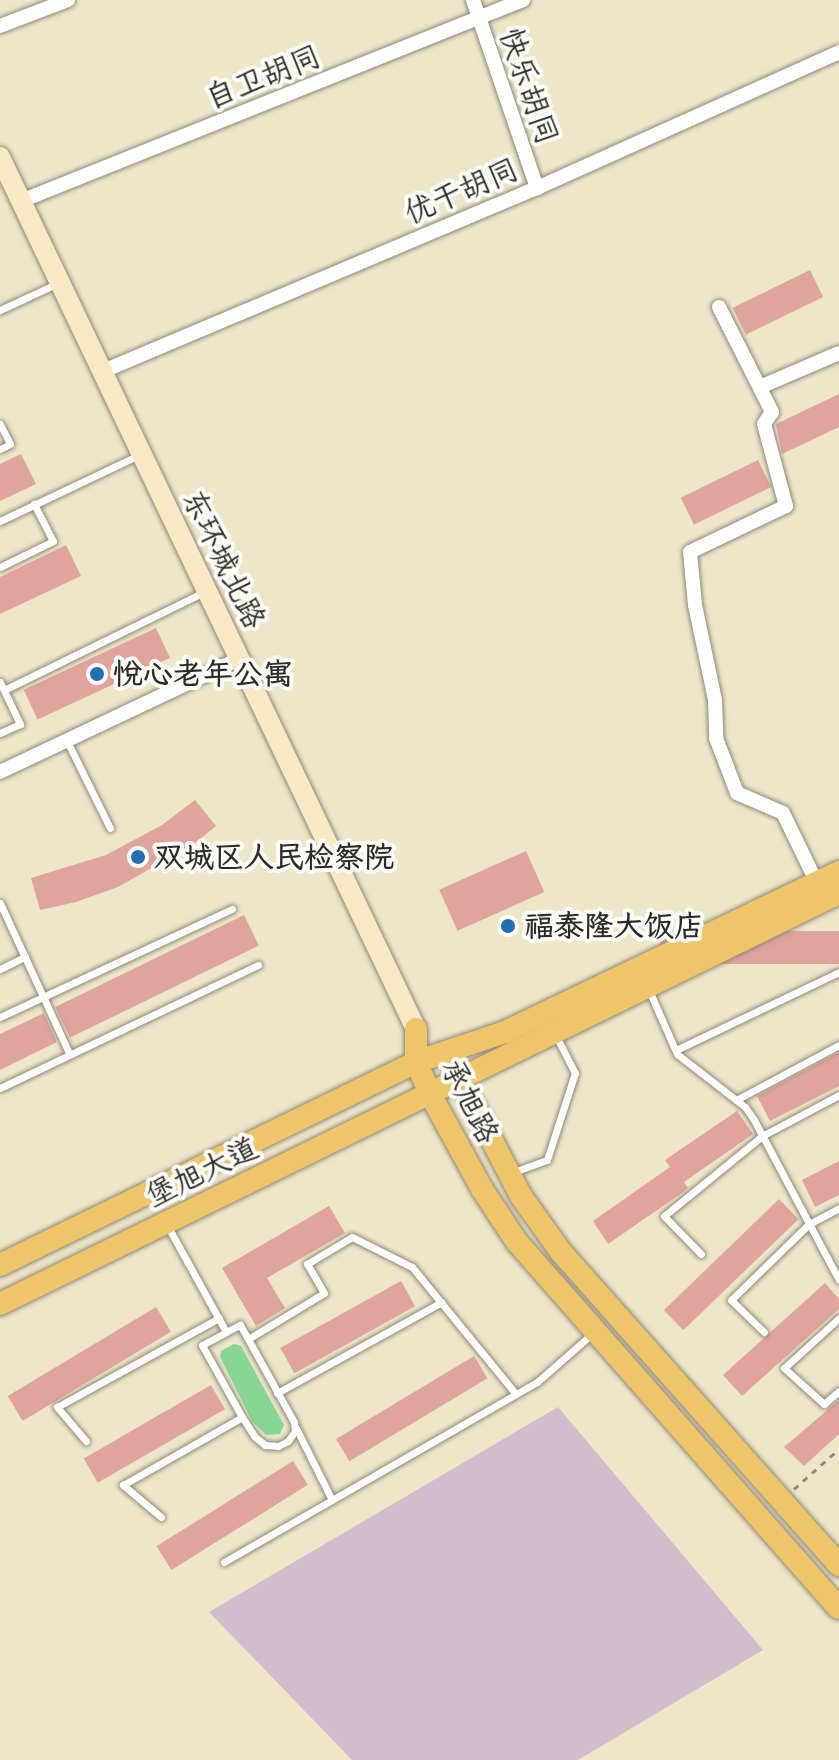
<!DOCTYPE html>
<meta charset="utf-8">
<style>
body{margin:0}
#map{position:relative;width:839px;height:1760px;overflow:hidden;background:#eee6c9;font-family:Itim,"LXGW WenKai TC",sans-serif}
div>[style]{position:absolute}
.industrial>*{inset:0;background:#d1bdcb}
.green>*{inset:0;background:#88d695}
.building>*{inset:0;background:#dfa49b;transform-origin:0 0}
.path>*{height:3px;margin-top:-1.5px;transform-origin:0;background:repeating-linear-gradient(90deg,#8c887a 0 6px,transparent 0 12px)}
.roads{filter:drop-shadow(0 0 2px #8c887a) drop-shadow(0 0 2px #8c887a)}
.service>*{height:7px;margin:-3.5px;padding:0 3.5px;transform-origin:3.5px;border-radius:3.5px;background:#fff}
.minor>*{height:14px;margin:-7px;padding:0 7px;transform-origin:7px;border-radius:7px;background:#fff}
.secondary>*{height:20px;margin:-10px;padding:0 10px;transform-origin:10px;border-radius:10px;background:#f8e8c3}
.primary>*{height:22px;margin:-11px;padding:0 11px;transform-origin:11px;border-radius:11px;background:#eec569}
.dots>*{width:22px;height:22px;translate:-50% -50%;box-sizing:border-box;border:4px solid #fdfcf7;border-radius:50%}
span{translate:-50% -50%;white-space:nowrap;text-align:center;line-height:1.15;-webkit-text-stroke:8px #fdfcf7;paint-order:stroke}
.street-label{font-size:30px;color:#2b2b2b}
.poi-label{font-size:30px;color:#2b2b2b;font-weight:700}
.left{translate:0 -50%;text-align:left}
</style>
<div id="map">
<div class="industrial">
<div style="clip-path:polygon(558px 1407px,763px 1650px,578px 1760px,352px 1760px,209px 1612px)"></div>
</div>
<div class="green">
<div style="clip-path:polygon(234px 1344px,241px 1346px,284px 1425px,280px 1434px,266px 1435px,252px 1421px,220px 1357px,221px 1351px)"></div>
</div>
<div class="building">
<div style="left:810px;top:270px;width:30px;height:86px;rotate:64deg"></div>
<div style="clip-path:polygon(839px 394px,839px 427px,782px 454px,776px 424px)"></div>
<div style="clip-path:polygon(21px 454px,36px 484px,0 501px,0 464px)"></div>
<div style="left:758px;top:460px;width:30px;height:86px;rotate:64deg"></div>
<div style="clip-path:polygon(66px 545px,81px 576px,0 614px,0 577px)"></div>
<div style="left:156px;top:628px;width:33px;height:146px;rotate:65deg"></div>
<div style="clip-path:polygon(195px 800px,216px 826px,195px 843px,118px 887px,76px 902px,40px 910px,31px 878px,106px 855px,162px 825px)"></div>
<div style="left:526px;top:851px;width:45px;height:95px;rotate:66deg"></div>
<div style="left:244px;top:915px;width:34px;height:210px;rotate:64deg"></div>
<div style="left:839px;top:931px;width:33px;height:179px;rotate:90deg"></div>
<div style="clip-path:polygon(44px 1013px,57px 1042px,0 1070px,0 1034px)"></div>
<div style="clip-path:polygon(839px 1052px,839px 1086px,770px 1121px,757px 1096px)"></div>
<div style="clip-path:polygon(737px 1111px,753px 1134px,684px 1182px,688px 1188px,682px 1193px,608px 1244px,593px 1221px,670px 1167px,665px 1160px)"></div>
<div style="clip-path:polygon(839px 1161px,839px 1195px,815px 1207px,802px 1180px)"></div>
<div style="left:779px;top:1199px;width:28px;height:160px;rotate:46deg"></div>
<div style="clip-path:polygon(329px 1206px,345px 1233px,267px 1278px,285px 1308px,256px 1326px,222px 1268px)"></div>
<div style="left:401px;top:1281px;width:29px;height:138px;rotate:61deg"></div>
<div style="clip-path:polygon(825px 1283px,839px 1299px,839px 1309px,742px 1396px,723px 1375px)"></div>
<div style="left:156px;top:1307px;width:29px;height:173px;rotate:59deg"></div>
<div style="left:474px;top:1356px;width:26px;height:161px;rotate:59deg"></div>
<div style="left:211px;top:1385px;width:28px;height:147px;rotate:60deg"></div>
<div style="clip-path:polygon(839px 1400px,839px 1434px,804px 1466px,784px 1447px)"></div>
<div style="left:293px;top:1461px;width:28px;height:161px;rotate:58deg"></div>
</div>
<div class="path">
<div style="left:794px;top:1489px;width:60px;rotate:-41.6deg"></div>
</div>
<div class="roads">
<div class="service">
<div style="left:0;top:310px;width:62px;rotate:-24.9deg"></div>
<div style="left:0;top:424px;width:22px;rotate:63deg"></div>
<div style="left:10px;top:444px;width:11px;rotate:153deg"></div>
<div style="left:0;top:521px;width:154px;rotate:-25.4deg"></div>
<div style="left:0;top:567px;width:59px;rotate:-26.1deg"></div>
<div style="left:53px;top:541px;width:42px;rotate:-117.2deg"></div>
<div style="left:0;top:682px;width:47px;rotate:64.5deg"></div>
<div style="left:20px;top:724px;width:22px;rotate:156deg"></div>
<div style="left:4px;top:690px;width:223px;rotate:-26.1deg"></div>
<div style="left:67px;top:741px;width:97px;rotate:63.7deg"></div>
<div style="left:0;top:903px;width:165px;rotate:65.3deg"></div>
<div style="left:0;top:969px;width:28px;rotate:-26deg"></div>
<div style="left:648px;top:988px;width:72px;rotate:66.3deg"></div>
<div style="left:677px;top:1054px;width:86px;rotate:37.9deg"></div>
<div style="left:745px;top:1107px;width:16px;rotate:55deg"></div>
<div style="left:754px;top:1120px;width:181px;rotate:62deg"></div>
<div style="left:0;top:1017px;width:256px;rotate:-25deg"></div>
<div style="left:676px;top:1050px;width:181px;rotate:-25.6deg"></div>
<div style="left:0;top:1088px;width:286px;rotate:-25.5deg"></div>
<div style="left:736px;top:1100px;width:117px;rotate:-28.1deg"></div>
<div style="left:511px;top:1173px;width:38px;rotate:-20deg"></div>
<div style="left:547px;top:1160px;width:91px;rotate:-72.2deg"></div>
<div style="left:575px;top:1073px;width:42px;rotate:-117.2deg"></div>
<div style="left:167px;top:1225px;width:122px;rotate:61.1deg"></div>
<div style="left:226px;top:1332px;width:16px;rotate:-27deg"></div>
<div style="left:240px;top:1325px;width:16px;rotate:60deg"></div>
<div style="left:248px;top:1339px;width:95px;rotate:61deg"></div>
<div style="left:294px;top:1422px;width:9px;rotate:84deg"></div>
<div style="left:295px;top:1431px;width:12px;rotate:125deg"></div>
<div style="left:288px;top:1441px;width:11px;rotate:153deg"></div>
<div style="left:278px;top:1446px;width:13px;rotate:-176deg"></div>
<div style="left:265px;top:1445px;width:13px;rotate:-141deg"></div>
<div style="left:255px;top:1437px;width:24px;rotate:-123deg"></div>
<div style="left:242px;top:1417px;width:82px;rotate:-119.1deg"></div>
<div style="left:202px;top:1345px;width:27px;rotate:-28deg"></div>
<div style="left:701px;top:1254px;width:53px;rotate:-134.2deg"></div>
<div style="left:664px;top:1216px;width:127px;rotate:-39.2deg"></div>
<div style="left:762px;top:1136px;width:87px;rotate:-28deg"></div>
<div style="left:839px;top:1318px;width:74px;rotate:137.7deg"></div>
<div style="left:784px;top:1368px;width:54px;rotate:42deg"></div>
<div style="left:824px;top:1404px;width:20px;rotate:-41deg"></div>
<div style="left:764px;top:1332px;width:46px;rotate:-135.9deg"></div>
<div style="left:731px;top:1300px;width:109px;rotate:-44.3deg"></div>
<div style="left:809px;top:1224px;width:34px;rotate:-28deg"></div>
<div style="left:248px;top:1339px;width:89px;rotate:-31.2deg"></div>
<div style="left:324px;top:1293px;width:34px;rotate:-120deg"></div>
<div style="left:307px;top:1264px;width:52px;rotate:-31deg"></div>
<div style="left:352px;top:1237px;width:67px;rotate:26.6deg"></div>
<div style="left:412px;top:1267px;width:164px;rotate:50.7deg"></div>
<div style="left:277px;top:1393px;width:188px;rotate:-28.9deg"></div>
<div style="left:296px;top:1428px;width:80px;rotate:63.4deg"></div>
<div style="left:86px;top:1441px;width:45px;rotate:-130.5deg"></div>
<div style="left:57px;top:1407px;width:185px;rotate:-28.8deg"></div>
<div style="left:161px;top:1517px;width:50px;rotate:-139.9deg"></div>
<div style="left:123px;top:1485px;width:137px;rotate:-29.7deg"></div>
<div style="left:224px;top:1562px;width:361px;rotate:-29.9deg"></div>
<div style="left:537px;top:1382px;width:74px;rotate:-41.2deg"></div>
</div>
<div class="minor">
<div style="left:473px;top:0;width:199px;rotate:71.2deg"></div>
<div style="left:0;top:26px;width:73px;rotate:-20.9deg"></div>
<div style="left:21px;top:201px;width:541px;rotate:-21.82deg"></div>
<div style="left:719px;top:307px;width:118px;rotate:63.2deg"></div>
<div style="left:772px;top:412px;width:14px;rotate:124deg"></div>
<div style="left:764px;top:424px;width:85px;rotate:75deg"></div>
<div style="left:786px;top:506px;width:106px;rotate:154.4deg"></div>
<div style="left:690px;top:552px;width:53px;rotate:84.6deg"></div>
<div style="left:695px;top:605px;width:97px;rotate:78.1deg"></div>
<div style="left:715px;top:700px;width:38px;rotate:88deg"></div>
<div style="left:716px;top:738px;width:59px;rotate:69.1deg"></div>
<div style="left:737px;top:793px;width:50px;rotate:23.5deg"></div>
<div style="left:783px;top:813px;width:78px;rotate:64.1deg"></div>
<div style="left:101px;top:372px;width:473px;rotate:-22.9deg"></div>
<div style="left:537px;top:188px;width:331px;rotate:-24.2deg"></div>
<div style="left:760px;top:387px;width:86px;rotate:-23.3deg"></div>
<div style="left:0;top:772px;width:264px;rotate:-25.3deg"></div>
</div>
<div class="secondary">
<div style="left:0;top:157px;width:966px;rotate:64.5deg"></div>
</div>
<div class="primary">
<div style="left:416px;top:1029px;width:33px;rotate:90deg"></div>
<div style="left:416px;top:1062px;width:35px;rotate:66deg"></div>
<div style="left:430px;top:1094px;width:108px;rotate:61.3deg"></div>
<div style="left:482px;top:1189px;width:64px;rotate:56.6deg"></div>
<div style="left:517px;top:1242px;width:487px;rotate:48.7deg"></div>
<div style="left:453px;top:1066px;width:147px;rotate:62.4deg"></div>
<div style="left:521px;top:1196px;width:69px;rotate:54.5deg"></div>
<div style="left:561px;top:1252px;width:419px;rotate:48.4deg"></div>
<div style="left:0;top:1265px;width:463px;rotate:-26deg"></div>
<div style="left:416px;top:1062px;width:94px;rotate:-18.6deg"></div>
<div style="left:505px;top:1032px;width:370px;rotate:-25.6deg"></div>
<div style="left:0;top:1304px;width:934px;rotate:-26.1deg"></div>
</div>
</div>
<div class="dots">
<div style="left:97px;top:674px;background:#1f6fb2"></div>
<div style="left:138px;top:857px;background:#1f6fb2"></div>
<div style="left:508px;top:926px;background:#1f6fb2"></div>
</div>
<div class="street-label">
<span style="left:263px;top:77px;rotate:-22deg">自卫胡同</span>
<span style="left:529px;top:86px;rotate:71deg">快乐胡同</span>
<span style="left:461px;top:191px;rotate:-23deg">优干胡同</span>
<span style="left:224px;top:559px;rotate:64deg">东环城北路</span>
<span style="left:470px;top:1101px;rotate:63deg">承旭路</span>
<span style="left:202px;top:1172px;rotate:-26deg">堡旭大道</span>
</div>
<div class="poi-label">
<span class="left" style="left:113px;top:674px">悦心老年公寓</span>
<span class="left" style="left:154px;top:857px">双城区人民检察院</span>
<span class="left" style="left:524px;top:926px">福泰隆大饭店</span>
</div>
</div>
